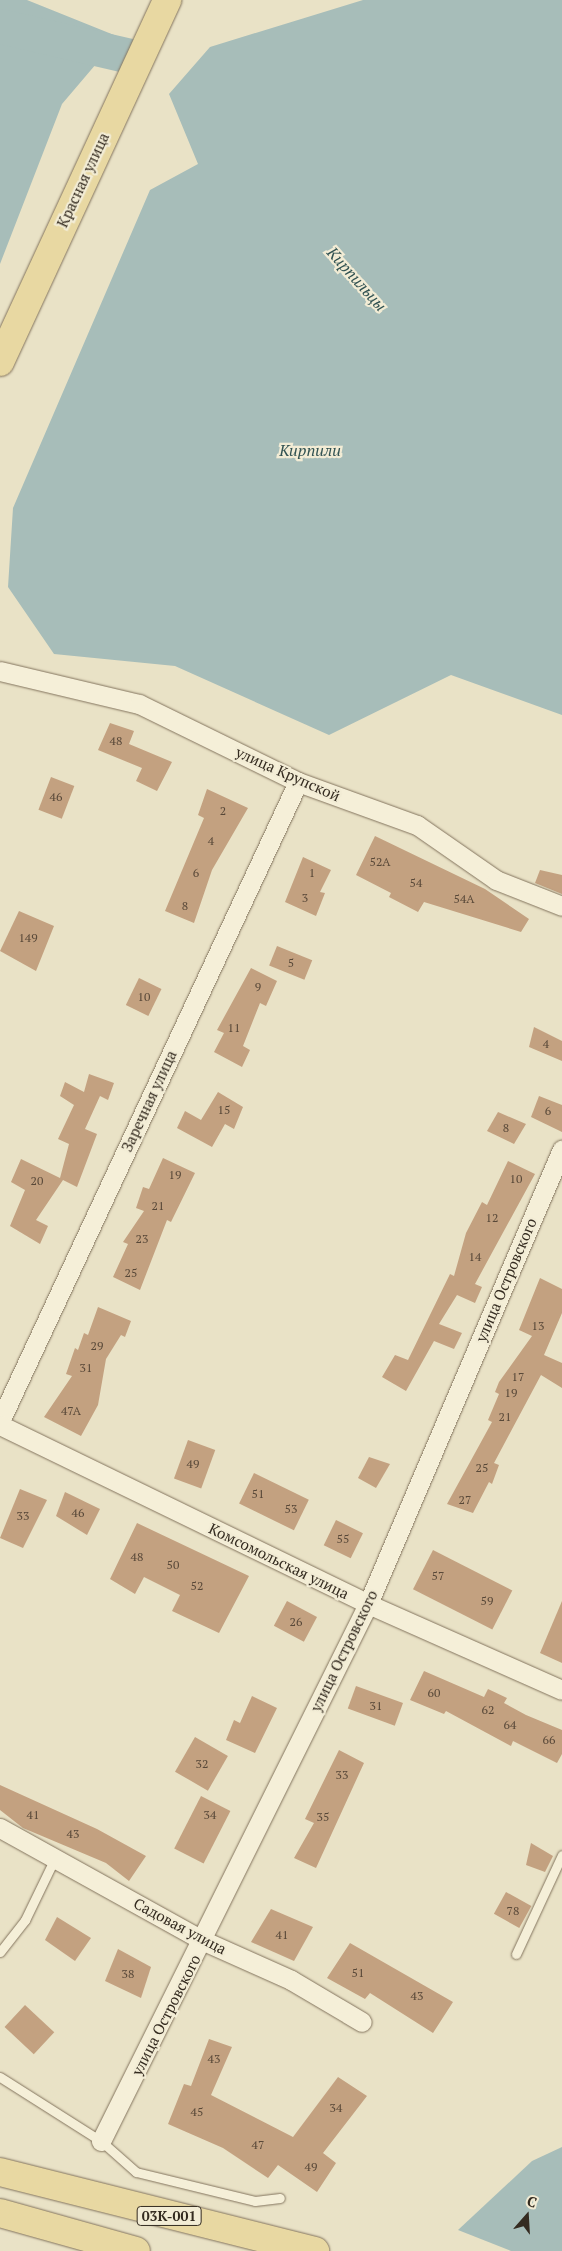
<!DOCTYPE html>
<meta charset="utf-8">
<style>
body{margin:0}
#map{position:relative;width:562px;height:2251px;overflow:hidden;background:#e9e2c6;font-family:"PT Serif",serif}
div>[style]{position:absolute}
.water>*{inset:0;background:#a7bdb9}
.river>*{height:35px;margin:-17.5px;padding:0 17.5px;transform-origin:17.5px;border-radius:17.5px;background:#a7bdb9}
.building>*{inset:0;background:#c3a180;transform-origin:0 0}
.roads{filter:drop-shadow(0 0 1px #83745e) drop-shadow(0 0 1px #83745e)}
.lane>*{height:9px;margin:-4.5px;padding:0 4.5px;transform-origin:4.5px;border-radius:4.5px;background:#f5efd8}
.street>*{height:19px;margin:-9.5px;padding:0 9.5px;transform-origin:9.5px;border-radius:9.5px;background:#f5efd8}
.primary>*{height:28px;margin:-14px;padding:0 14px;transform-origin:14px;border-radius:14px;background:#e8d8a2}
span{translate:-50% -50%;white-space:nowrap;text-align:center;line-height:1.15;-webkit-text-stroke:4.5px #f2ecd5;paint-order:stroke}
.number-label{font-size:12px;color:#584838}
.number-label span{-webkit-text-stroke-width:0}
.shield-label span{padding:1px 4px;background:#f2ecd5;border:1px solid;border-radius:4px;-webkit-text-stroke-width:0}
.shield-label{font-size:14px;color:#342b20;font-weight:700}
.street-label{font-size:15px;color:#342b20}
.water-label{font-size:16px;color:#315252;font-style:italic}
.north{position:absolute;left:502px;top:2191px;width:50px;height:50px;-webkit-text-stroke:4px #f2ecd5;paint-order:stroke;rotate:19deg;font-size:14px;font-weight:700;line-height:20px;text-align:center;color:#342b20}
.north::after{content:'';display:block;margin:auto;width:18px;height:22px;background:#342b20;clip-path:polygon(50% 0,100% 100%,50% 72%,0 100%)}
</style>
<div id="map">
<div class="water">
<div style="clip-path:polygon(0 0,27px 0,119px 37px,62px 104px,0 264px)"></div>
<div style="clip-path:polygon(363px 0,562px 0,562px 715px,451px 675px,329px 735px,175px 666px,54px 654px,8px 587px,13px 508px,150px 190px,198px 164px,169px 94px,210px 47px)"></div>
<div style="clip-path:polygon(562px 2147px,562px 2251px,511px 2251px,458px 2230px,532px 2161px)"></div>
</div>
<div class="river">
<div style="left:0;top:26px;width:133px;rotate:13deg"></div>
</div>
<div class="building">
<div style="clip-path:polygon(110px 723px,134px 731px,129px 744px,172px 762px,157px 791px,136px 781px,142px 768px,98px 750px)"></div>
<div style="left:51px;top:777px;width:25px;height:35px;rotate:21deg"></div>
<div style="clip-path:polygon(207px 789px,248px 808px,212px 870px,194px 923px,165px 911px,204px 818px,198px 815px)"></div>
<div style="clip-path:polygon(375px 836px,485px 889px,529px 919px,521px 932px,424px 902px,418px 912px,389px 897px,391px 893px,356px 875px)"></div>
<div style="clip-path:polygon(303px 857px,331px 870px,320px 892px,325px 893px,316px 916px,285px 902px)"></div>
<div style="clip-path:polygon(540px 870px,562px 875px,562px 894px,535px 883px)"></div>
<div style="clip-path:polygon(19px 911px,54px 926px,36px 971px,0 951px)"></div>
<div style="left:277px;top:946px;width:38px;height:21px;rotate:22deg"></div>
<div style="clip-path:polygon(251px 968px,277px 981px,266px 1006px,260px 1003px,243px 1046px,250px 1050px,242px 1067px,214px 1052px,224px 1033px,217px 1030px)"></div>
<div style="left:139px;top:978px;width:25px;height:30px;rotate:26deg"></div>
<div style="clip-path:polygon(534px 1027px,562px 1041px,562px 1061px,529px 1047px)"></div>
<div style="clip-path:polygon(89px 1074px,114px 1083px,108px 1100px,100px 1096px,85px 1129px,97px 1134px,77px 1187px,63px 1180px,36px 1220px,48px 1226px,40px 1244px,10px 1226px,25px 1190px,11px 1182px,21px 1159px,60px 1178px,69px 1144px,58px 1139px,74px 1105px,60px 1096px,65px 1082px,84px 1092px)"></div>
<div style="clip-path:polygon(218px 1092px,243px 1107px,234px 1129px,225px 1124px,212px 1147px,177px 1128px,185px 1111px,201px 1120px)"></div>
<div style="clip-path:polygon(539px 1096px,562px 1105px,562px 1132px,531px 1117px)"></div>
<div style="clip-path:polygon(498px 1112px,526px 1124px,514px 1144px,487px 1131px)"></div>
<div style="clip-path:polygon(163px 1158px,195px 1173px,171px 1222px,167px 1220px,140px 1290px,113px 1277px,128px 1244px,123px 1242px,144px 1211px,136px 1208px,143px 1187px,149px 1189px)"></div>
<div style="clip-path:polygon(508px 1161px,535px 1174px,475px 1284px,482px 1287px,475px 1303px,457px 1295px,439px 1324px,462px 1333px,454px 1349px,434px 1341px,406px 1391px,382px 1377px,395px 1355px,408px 1360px,450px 1274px,454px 1276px,466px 1233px,482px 1202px,487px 1205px)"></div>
<div style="clip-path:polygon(540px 1278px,562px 1289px,562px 1313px,544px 1355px,562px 1363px,562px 1388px,541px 1375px,494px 1463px,499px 1465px,492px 1484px,489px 1482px,473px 1513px,447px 1504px,492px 1422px,488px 1420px,499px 1394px,495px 1392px,499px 1382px,532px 1336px,519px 1330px)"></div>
<div style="clip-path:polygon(98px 1307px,131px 1321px,125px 1337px,121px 1335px,106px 1359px,98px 1405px,81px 1436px,44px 1417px,72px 1376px,66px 1374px,75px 1348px,78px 1350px,84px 1333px,88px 1335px)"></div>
<div style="left:188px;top:1440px;width:29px;height:41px;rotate:20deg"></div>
<div style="clip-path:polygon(369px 1457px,390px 1464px,376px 1488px,358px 1478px)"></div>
<div style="left:254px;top:1473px;width:61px;height:34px;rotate:26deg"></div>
<div style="clip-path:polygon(20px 1489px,47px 1500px,23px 1548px,0 1538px)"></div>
<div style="clip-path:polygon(65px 1492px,100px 1509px,87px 1535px,56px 1516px)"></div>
<div style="left:336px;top:1520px;width:30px;height:28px;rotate:26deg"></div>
<div style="clip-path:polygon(137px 1523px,249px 1576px,219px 1633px,172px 1611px,180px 1595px,144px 1577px,135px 1594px,110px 1579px)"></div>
<div style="left:433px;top:1550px;width:89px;height:44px;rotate:27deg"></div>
<div style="left:287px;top:1601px;width:34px;height:28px;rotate:28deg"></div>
<div style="clip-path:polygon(562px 1601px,562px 1663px,540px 1653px)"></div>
<div style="clip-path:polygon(424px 1671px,484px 1697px,488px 1689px,507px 1698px,504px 1703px,526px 1715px,562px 1730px,562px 1754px,557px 1763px,513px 1741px,511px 1746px,446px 1711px,444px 1714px,410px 1700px)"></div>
<div style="left:356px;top:1686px;width:50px;height:24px;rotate:20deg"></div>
<div style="clip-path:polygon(252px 1696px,277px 1708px,255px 1753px,226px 1740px,234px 1720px,240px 1723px)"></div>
<div style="left:195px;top:1737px;width:38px;height:40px;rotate:30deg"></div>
<div style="clip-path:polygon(339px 1750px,364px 1763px,316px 1868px,294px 1858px,314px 1823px,305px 1819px)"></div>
<div style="clip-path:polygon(0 1785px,97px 1829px,146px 1856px,129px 1881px,106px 1863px,23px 1828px,0 1810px)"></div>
<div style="left:201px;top:1796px;width:33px;height:59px;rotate:27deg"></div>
<div style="clip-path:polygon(531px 1843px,553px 1856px,545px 1872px,526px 1865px)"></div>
<div style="left:506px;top:1892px;width:29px;height:25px;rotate:29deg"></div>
<div style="clip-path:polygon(271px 1909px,313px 1927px,294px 1961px,251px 1942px)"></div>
<div style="clip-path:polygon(57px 1917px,91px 1938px,75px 1961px,45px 1940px)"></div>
<div style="clip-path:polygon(350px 1943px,453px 2002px,433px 2033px,370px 1993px,365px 1999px,327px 1978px)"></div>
<div style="clip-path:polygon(118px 1949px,151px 1967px,141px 1998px,105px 1981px)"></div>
<div style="left:25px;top:2005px;width:40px;height:30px;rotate:43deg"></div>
<div style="clip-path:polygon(209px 2039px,232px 2047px,211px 2095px,293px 2137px,338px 2077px,367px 2096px,323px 2153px,336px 2163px,317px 2192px,278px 2165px,268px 2178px,223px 2148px,168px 2124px,184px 2084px,191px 2086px)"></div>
</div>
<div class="roads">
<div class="lane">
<div style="left:0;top:1952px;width:41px;rotate:-52deg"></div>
<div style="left:25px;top:1920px;width:69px;rotate:-64.2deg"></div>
<div style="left:516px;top:1954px;width:109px;rotate:-65.1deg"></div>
<div style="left:0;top:2077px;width:120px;rotate:32.4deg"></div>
<div style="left:101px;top:2141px;width:47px;rotate:41.5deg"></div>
<div style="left:136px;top:2172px;width:122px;rotate:13.7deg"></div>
<div style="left:255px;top:2201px;width:25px;rotate:-7deg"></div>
</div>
<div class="street">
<div style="left:0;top:671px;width:143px;rotate:13.4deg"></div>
<div style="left:139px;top:704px;width:177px;rotate:26.1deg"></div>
<div style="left:298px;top:782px;width:127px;rotate:19.9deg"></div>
<div style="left:417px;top:825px;width:96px;rotate:34.8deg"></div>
<div style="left:496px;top:880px;width:71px;rotate:21.5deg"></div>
<div style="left:0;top:1421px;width:705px;rotate:-65deg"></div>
<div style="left:0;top:1425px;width:409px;rotate:25.9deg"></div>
<div style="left:368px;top:1604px;width:212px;rotate:23.9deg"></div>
<div style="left:0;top:1828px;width:233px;rotate:29deg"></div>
<div style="left:204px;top:1941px;width:95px;rotate:24.1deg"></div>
<div style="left:291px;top:1980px;width:82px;rotate:30.6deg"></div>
<div style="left:101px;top:2141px;width:600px;rotate:-63.56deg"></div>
<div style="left:368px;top:1604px;width:494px;rotate:-66.9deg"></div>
</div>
<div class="primary">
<div style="left:0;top:362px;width:399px;rotate:-65.2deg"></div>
<div style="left:0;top:2172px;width:325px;rotate:14.1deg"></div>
<div style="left:0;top:2213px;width:141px;rotate:15.6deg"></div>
</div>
</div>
<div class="number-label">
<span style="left:116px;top:741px">48</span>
<span style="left:56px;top:797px">46</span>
<span style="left:223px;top:811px">2</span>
<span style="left:211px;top:841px">4</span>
<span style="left:380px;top:862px">52А</span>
<span style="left:196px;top:873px">6</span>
<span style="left:312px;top:873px">1</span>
<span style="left:416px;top:883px">54</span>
<span style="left:305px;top:898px">3</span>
<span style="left:464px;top:899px">54А</span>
<span style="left:185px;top:906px">8</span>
<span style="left:28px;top:938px">149</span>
<span style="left:291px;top:963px">5</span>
<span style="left:258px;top:987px">9</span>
<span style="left:144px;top:997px">10</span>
<span style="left:234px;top:1028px">11</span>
<span style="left:546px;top:1044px">4</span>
<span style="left:224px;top:1110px">15</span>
<span style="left:548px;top:1111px">6</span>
<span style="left:506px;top:1128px">8</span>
<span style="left:175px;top:1175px">19</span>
<span style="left:516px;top:1179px">10</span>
<span style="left:37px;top:1181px">20</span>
<span style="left:158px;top:1206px">21</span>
<span style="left:492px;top:1218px">12</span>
<span style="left:142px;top:1239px">23</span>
<span style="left:475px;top:1257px">14</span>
<span style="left:131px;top:1273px">25</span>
<span style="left:538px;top:1326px">13</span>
<span style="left:97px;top:1346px">29</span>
<span style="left:86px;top:1368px">31</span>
<span style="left:518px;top:1377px">17</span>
<span style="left:511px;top:1393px">19</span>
<span style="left:71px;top:1411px">47А</span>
<span style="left:505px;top:1417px">21</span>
<span style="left:193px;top:1464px">49</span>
<span style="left:482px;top:1468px">25</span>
<span style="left:258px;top:1494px">51</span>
<span style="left:465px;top:1500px">27</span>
<span style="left:291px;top:1509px">53</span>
<span style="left:78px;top:1513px">46</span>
<span style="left:23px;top:1516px">33</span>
<span style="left:343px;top:1539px">55</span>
<span style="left:137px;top:1557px">48</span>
<span style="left:173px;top:1565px">50</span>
<span style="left:438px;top:1576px">57</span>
<span style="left:197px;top:1586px">52</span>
<span style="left:487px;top:1601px">59</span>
<span style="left:296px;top:1622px">26</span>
<span style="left:434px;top:1693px">60</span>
<span style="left:376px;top:1706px">31</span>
<span style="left:488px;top:1710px">62</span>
<span style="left:510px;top:1725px">64</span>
<span style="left:549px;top:1740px">66</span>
<span style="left:202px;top:1764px">32</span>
<span style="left:342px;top:1775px">33</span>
<span style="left:33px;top:1815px">41</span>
<span style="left:210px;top:1815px">34</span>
<span style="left:323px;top:1817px">35</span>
<span style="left:73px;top:1834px">43</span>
<span style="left:513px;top:1911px">78</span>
<span style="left:282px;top:1935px">41</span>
<span style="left:358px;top:1973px">51</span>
<span style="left:128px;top:1974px">38</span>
<span style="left:417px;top:1996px">43</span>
<span style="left:214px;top:2059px">43</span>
<span style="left:336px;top:2108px">34</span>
<span style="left:197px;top:2112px">45</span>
<span style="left:258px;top:2145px">47</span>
<span style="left:311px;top:2167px">49</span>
</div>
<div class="shield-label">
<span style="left:169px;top:2216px">03К-001</span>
</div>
<div class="street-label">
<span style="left:83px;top:180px;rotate:-65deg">Красная улица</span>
<span style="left:288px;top:774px;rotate:24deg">улица Крупской</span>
<span style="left:149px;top:1101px;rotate:-65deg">Заречная улица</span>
<span style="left:506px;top:1280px;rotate:-67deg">улица Островского</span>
<span style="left:279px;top:1561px;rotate:26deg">Комсомольская улица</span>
<span style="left:344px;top:1651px;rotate:-64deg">улица Островского</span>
<span style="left:180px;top:1926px;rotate:28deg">Садовая улица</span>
<span style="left:166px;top:2015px;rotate:-63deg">улица Островского</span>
</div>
<div class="water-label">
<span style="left:357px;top:279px;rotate:48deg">Кирпильцы</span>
<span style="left:310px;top:450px">Кирпили</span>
</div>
<div class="north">С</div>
</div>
